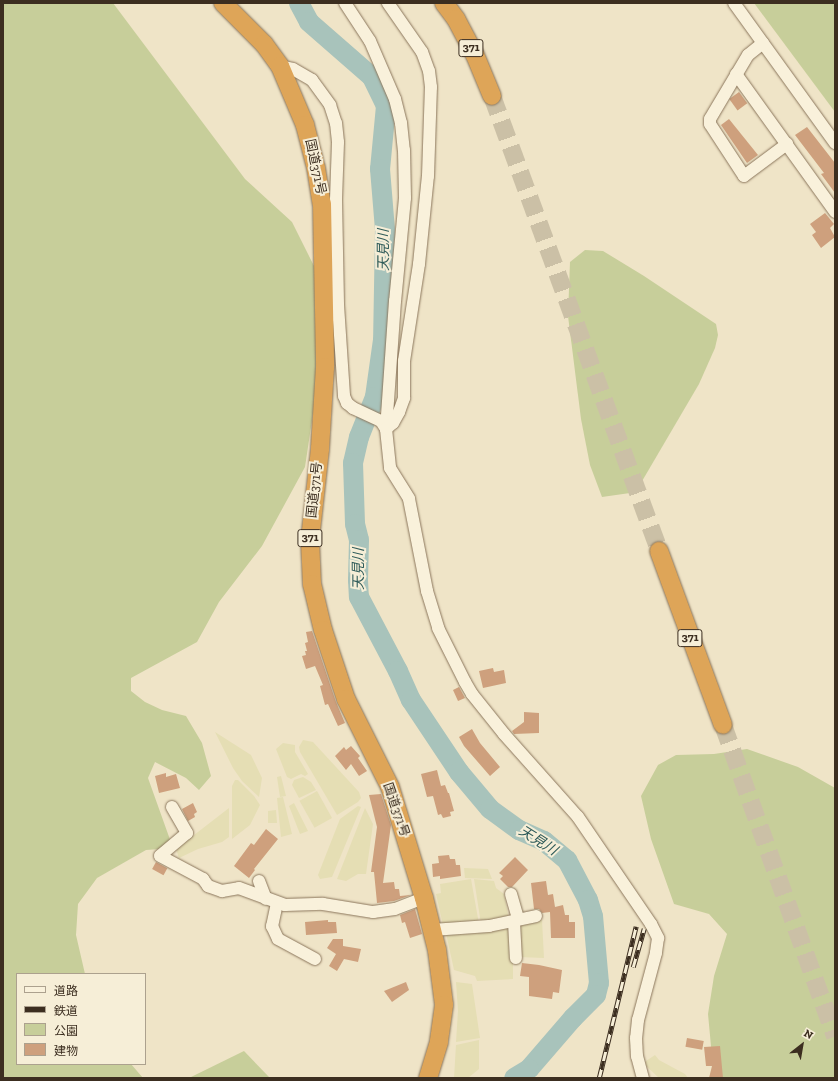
<!DOCTYPE html>
<meta charset="utf-8">
<style>
body{margin:0}
#map{position:relative;width:838px;height:1081px;overflow:hidden;background:#efe4c7;font-family:"Zilla Slab","Noto Sans JP",serif}
div>[style]{position:absolute}
.farmland>*{inset:0;background:#e5deb4;transform-origin:0 0}
.green>*{inset:0;background:#c7ce9a}
.river>*{height:20px;margin:-10px;padding:0 10px;transform-origin:10px;border-radius:10px;background:#a8c3bb}
.building>*{inset:0;background:#cea07d;transform-origin:0 0}
.highway-tunnel>*{height:18px;margin-top:-9px;transform-origin:0;background:repeating-linear-gradient(90deg,#cbc0a6 0 18px,transparent 0 27px)}
.roads{filter:drop-shadow(0 0 1px #8b765c) drop-shadow(0 0 1px #8b765c)}
.minor>*{height:12px;margin:-6px;padding:0 6px;transform-origin:6px;border-radius:6px;background:#f9f1db}
.highway>*{height:18px;margin:-9px;padding:0 9px;transform-origin:9px;border-radius:9px;background:#dea558}
.rail>*{height:4.5px;margin-top:-2.25px;transform-origin:0;background:repeating-linear-gradient(90deg,#f6eed7 0 9px,#3c2e20 0 18px);box-sizing:border-box;border-block:1px solid #3c2e20}
span{translate:-50% -50%;white-space:nowrap;text-align:center;line-height:1.15;-webkit-text-stroke:4px #f6eed7;paint-order:stroke}
.shield-label span{padding:1px 3px;background:#f6eed7;border:1px solid;border-radius:3px;-webkit-text-stroke-width:0}
.shield-label{font-size:12px;color:#3c2e20;font-weight:700}
.street-label{font-size:13px;color:#3c2e20}
.water-label{font-size:14px;color:#2f5b59;font-style:italic}
.frame{position:absolute;inset:0;border:4px solid #3c2e20;pointer-events:none}
.legend{position:absolute;left:16px;top:973px;width:130px;height:92px;box-sizing:border-box;background:#f6eed7;border:1px solid #aca18e;margin:0;padding:5px 7px;list-style:none;font-size:12px;color:#3c2e20}
.legend li{display:flex;align-items:center;gap:8px;height:20px}
.legend b{width:20px;border:1px solid #aca18e}
.north{position:absolute;left:782px;top:1025px;width:40px;height:40px;-webkit-text-stroke:3px #f6eed7;paint-order:stroke;rotate:31deg;font-size:11px;font-weight:700;line-height:16px;text-align:center;color:#3c2e20}
.north::after{content:'';display:block;margin:auto;width:14px;height:18px;background:#3c2e20;clip-path:polygon(50% 0,100% 100%,50% 72%,0 100%)}
</style>
<div id="map">
<div class="farmland">
<div style="clip-path:polygon(215px 732px,251px 755px,262px 778px,259px 797px,242px 781px,233px 768px)"></div>
<div style="clip-path:polygon(303px 740px,313px 742px,359px 792px,361px 798px,358px 802px,337px 815px,300px 752px,299px 747px)"></div>
<div style="clip-path:polygon(283px 743px,295px 745px,295px 752px,308px 774px,305px 776px,301px 774px,291px 779px,287px 777px,276px 749px)"></div>
<div style="clip-path:polygon(281px 776px,286px 796px,280px 797px,277px 777px)"></div>
<div style="clip-path:polygon(303px 777px,311px 782px,316px 790px,299px 798px,292px 785px,294px 780px)"></div>
<div style="clip-path:polygon(235px 780px,238px 780px,254px 796px,260px 805px,250px 825px,232px 839px,232px 786px)"></div>
<div style="left:317px;top:791px;width:31px;height:20px;rotate:61deg"></div>
<div style="clip-path:polygon(283px 797px,292px 834px,281px 837px,277px 798px)"></div>
<div style="clip-path:polygon(294px 803px,308px 831px,300px 834px,289px 806px)"></div>
<div style="clip-path:polygon(358px 806px,361px 807px,332px 877px,320px 879px,318px 875px,340px 819px)"></div>
<div style="clip-path:polygon(229px 808px,229px 837px,222px 842px,198px 849px,179px 858px,176px 849px)"></div>
<div style="clip-path:polygon(365px 808px,373px 824px,366px 874px,358px 874px,346px 881px,337px 879px)"></div>
<div style="clip-path:polygon(276px 810px,277px 823px,268px 823px,268px 811px)"></div>
<div style="clip-path:polygon(464px 868px,488px 869px,492px 879px,465px 878px)"></div>
<div style="clip-path:polygon(471px 879px,479px 924px,443px 925px,436px 894px,441px 893px,440px 884px)"></div>
<div style="clip-path:polygon(474px 879px,494px 881px,496px 888px,504px 894px,509px 920px,481px 924px)"></div>
<div style="clip-path:polygon(542px 920px,544px 958px,519px 957px,518px 925px,522px 921px)"></div>
<div style="clip-path:polygon(509px 927px,513px 962px,513px 979px,477px 981px,475px 976px,454px 970px,446px 933px)"></div>
<div style="clip-path:polygon(456px 982px,472px 984px,480px 1038px,456px 1042px,458px 1011px)"></div>
<div style="clip-path:polygon(479px 1040px,479px 1069px,468px 1078px,454px 1078px,456px 1045px)"></div>
<div style="clip-path:polygon(655px 1055px,659px 1060px,685px 1074px,688px 1078px,659px 1078px,643px 1063px)"></div>
</div>
<div class="green">
<div style="clip-path:polygon(3px 3px,113px 3px,245px 179px,292px 222px,315px 268px,320px 335px,315px 400px,305px 467px,262px 546px,219px 602px,197px 642px,131px 678px,131px 691px,145px 702px,162px 710px,186px 716px,202px 743px,211px 776px,199px 790px,186px 778px,155px 762px,148px 778px,173px 848px,146px 850px,97px 878px,78px 904px,76px 935px,85px 974px,17px 974px,17px 1064px,131px 1064px,143px 1078px,3px 1078px)"></div>
<div style="clip-path:polygon(754px 3px,835px 3px,835px 112px)"></div>
<div style="clip-path:polygon(585px 250px,603px 251px,644px 276px,716px 324px,718px 335px,715px 348px,699px 384px,638px 488px,630px 493px,602px 497px,590px 465px,581px 419px,568px 316px,570px 262px)"></div>
<div style="clip-path:polygon(747px 749px,798px 767px,835px 788px,835px 1078px,714px 1078px,708px 1014px,714px 976px,727px 934px,709px 914px,674px 904px,651px 839px,641px 796px,658px 765px,676px 755px,714px 754px)"></div>
<div style="clip-path:polygon(244px 1051px,270px 1078px,189px 1078px)"></div>
</div>
<div class="river">
<div style="left:299px;top:3px;width:21px;rotate:62deg"></div>
<div style="left:309px;top:22px;width:84px;rotate:41.1deg"></div>
<div style="left:372px;top:77px;width:32px;rotate:64deg"></div>
<div style="left:386px;top:106px;width:63px;rotate:95.4deg"></div>
<div style="left:380px;top:169px;width:61px;rotate:85.3deg"></div>
<div style="left:385px;top:230px;width:110px;rotate:91deg"></div>
<div style="left:383px;top:340px;width:58px;rotate:98deg"></div>
<div style="left:375px;top:397px;width:43px;rotate:111.8deg"></div>
<div style="left:359px;top:437px;width:27px;rotate:103deg"></div>
<div style="left:353px;top:463px;width:61px;rotate:88.1deg"></div>
<div style="left:355px;top:524px;width:16px;rotate:76deg"></div>
<div style="left:359px;top:540px;width:40px;rotate:91.4deg"></div>
<div style="left:358px;top:580px;width:17px;rotate:87deg"></div>
<div style="left:359px;top:597px;width:84px;rotate:62.2deg"></div>
<div style="left:398px;top:671px;width:32px;rotate:66deg"></div>
<div style="left:411px;top:700px;width:87px;rotate:56.3deg"></div>
<div style="left:459px;top:772px;width:48px;rotate:50deg"></div>
<div style="left:490px;top:809px;width:36px;rotate:36deg"></div>
<div style="left:519px;top:830px;width:27px;rotate:24deg"></div>
<div style="left:544px;top:841px;width:30px;rotate:40deg"></div>
<div style="left:567px;top:860px;width:45px;rotate:62.3deg"></div>
<div style="left:588px;top:900px;width:17px;rotate:73deg"></div>
<div style="left:593px;top:916px;width:67px;rotate:84.9deg"></div>
<div style="left:599px;top:983px;width:12px;rotate:104deg"></div>
<div style="left:596px;top:995px;width:33px;rotate:135deg"></div>
<div style="left:573px;top:1018px;width:67px;rotate:130.8deg"></div>
<div style="left:529px;top:1069px;width:17px;rotate:149deg"></div>
</div>
<div class="building">
<div style="left:739px;top:92px;width:14px;height:12px;rotate:54deg"></div>
<div style="clip-path:polygon(729px 119px,758px 155px,747px 163px,721px 125px)"></div>
<div style="clip-path:polygon(807px 127px,835px 163px,835px 193px,821px 174px,824px 173px,795px 135px)"></div>
<div style="clip-path:polygon(825px 213px,834px 224px,830px 228px,835px 237px,821px 248px,812px 235px,816px 232px,810px 224px)"></div>
<div style="clip-path:polygon(312px 631px,336px 702px,345px 723px,338px 726px,328px 704px,325px 705px,320px 686px,323px 685px,315px 666px,306px 669px,302px 656px,306px 655px,305px 651px,307px 651px,305px 643px,308px 642px,306px 632px)"></div>
<div style="clip-path:polygon(493px 668px,494px 672px,504px 670px,506px 683px,483px 688px,479px 671px)"></div>
<div style="clip-path:polygon(459px 687px,465px 698px,458px 701px,453px 690px)"></div>
<div style="clip-path:polygon(524px 712px,539px 713px,539px 733px,514px 734px,512px 731px,524px 722px)"></div>
<div style="clip-path:polygon(472px 729px,480px 743px,500px 767px,490px 776px,464px 746px,459px 737px)"></div>
<div style="clip-path:polygon(351px 746px,360px 756px,358px 758px,367px 771px,359px 776px,351px 764px,346px 770px,335px 756px,344px 747px,346px 750px)"></div>
<div style="clip-path:polygon(437px 770px,441px 786px,445px 785px,448px 793px,449px 793px,454px 811px,450px 812px,451px 816px,443px 818px,441px 814px,438px 815px,433px 796px,427px 797px,421px 774px)"></div>
<div style="clip-path:polygon(166px 773px,166px 777px,176px 774px,180px 788px,159px 793px,155px 776px)"></div>
<div style="clip-path:polygon(381px 794px,391px 825px,383px 883px,394px 882px,395px 889px,399px 889px,400px 896px,411px 895px,394px 901px,377px 903px,374px 872px,371px 872px,377px 827px,369px 795px)"></div>
<div style="clip-path:polygon(193px 803px,197px 812px,194px 814px,195px 817px,188px 821px,182px 809px)"></div>
<div style="clip-path:polygon(266px 829px,278px 839px,254px 869px,255px 870px,249px 878px,234px 866px,251px 843px,254px 845px)"></div>
<div style="clip-path:polygon(449px 855px,450px 859px,455px 859px,456px 865px,460px 865px,461px 876px,440px 879px,440px 876px,433px 877px,432px 864px,439px 863px,438px 856px)"></div>
<div style="clip-path:polygon(515px 857px,528px 870px,512px 887px,508px 887px,500px 879px,503px 876px,499px 873px)"></div>
<div style="left:156px;top:862px;width:13px;height:8px;rotate:29deg"></div>
<div style="clip-path:polygon(546px 881px,548px 895px,553px 894px,555px 907px,563px 905px,565px 915px,569px 915px,569px 922px,575px 922px,575px 938px,551px 938px,550px 912px,542px 913px,539px 909px,534px 909px,531px 883px)"></div>
<div style="clip-path:polygon(415px 909px,422px 934px,410px 938px,405px 922px,402px 923px,400px 915px)"></div>
<div style="clip-path:polygon(328px 920px,328px 922px,336px 922px,337px 933px,306px 935px,305px 922px)"></div>
<div style="clip-path:polygon(333px 939px,343px 939px,343px 946px,361px 949px,358px 962px,344px 959px,337px 971px,329px 966px,336px 954px,327px 948px)"></div>
<div style="clip-path:polygon(522px 963px,539px 965px,562px 970px,559px 993px,553px 992px,552px 999px,529px 996px,529px 977px,520px 976px)"></div>
<div style="clip-path:polygon(406px 982px,409px 990px,392px 1002px,384px 991px)"></div>
<div style="left:687px;top:1038px;width:17px;height:9px;rotate:10deg"></div>
<div style="clip-path:polygon(720px 1046px,723px 1078px,709px 1078px,712px 1066px,706px 1066px,704px 1047px)"></div>
</div>
<div class="highway-tunnel">
<div style="left:492px;top:96px;width:485px;rotate:69.8deg"></div>
<div style="left:723px;top:725px;width:331px;rotate:70.2deg"></div>
</div>
<div class="roads">
<div class="minor">
<div style="left:345px;top:3px;width:45px;rotate:56.7deg"></div>
<div style="left:370px;top:41px;width:63px;rotate:66.7deg"></div>
<div style="left:395px;top:99px;width:25px;rotate:76deg"></div>
<div style="left:401px;top:123px;width:27px;rotate:84deg"></div>
<div style="left:404px;top:150px;width:48px;rotate:88.8deg"></div>
<div style="left:405px;top:198px;width:103px;rotate:95.5deg"></div>
<div style="left:395px;top:301px;width:128px;rotate:94deg"></div>
<div style="left:386px;top:429px;width:39px;rotate:84deg"></div>
<div style="left:390px;top:468px;width:36px;rotate:58deg"></div>
<div style="left:409px;top:499px;width:94px;rotate:78.9deg"></div>
<div style="left:427px;top:591px;width:39px;rotate:73deg"></div>
<div style="left:438px;top:628px;width:60px;rotate:63.4deg"></div>
<div style="left:465px;top:682px;width:14px;rotate:60deg"></div>
<div style="left:472px;top:694px;width:51px;rotate:51.3deg"></div>
<div style="left:504px;top:734px;width:111px;rotate:48.3deg"></div>
<div style="left:578px;top:817px;width:130px;rotate:55.7deg"></div>
<div style="left:651px;top:924px;width:16px;rotate:63deg"></div>
<div style="left:658px;top:938px;width:15px;rotate:98deg"></div>
<div style="left:656px;top:953px;width:69px;rotate:105deg"></div>
<div style="left:638px;top:1020px;width:18px;rotate:96deg"></div>
<div style="left:636px;top:1038px;width:18px;rotate:87deg"></div>
<div style="left:637px;top:1056px;width:23px;rotate:75deg"></div>
<div style="left:734px;top:3px;width:173px;rotate:54.2deg"></div>
<div style="left:763px;top:43px;width:19px;rotate:141deg"></div>
<div style="left:748px;top:55px;width:74px;rotate:120.7deg"></div>
<div style="left:710px;top:119px;width:5px;rotate:90deg"></div>
<div style="left:710px;top:124px;width:62px;rotate:56.8deg"></div>
<div style="left:744px;top:176px;width:54px;rotate:-36.7deg"></div>
<div style="left:280px;top:66px;width:13px;rotate:13deg"></div>
<div style="left:293px;top:69px;width:22px;rotate:30deg"></div>
<div style="left:312px;top:80px;width:31px;rotate:54deg"></div>
<div style="left:330px;top:105px;width:19px;rotate:72deg"></div>
<div style="left:336px;top:123px;width:19px;rotate:84deg"></div>
<div style="left:338px;top:142px;width:58px;rotate:92deg"></div>
<div style="left:336px;top:200px;width:105px;rotate:88.9deg"></div>
<div style="left:338px;top:305px;width:91px;rotate:86.2deg"></div>
<div style="left:344px;top:396px;width:8px;rotate:67deg"></div>
<div style="left:347px;top:403px;width:8px;rotate:40deg"></div>
<div style="left:353px;top:408px;width:31px;rotate:25deg"></div>
<div style="left:381px;top:421px;width:9px;rotate:58deg"></div>
<div style="left:736px;top:74px;width:170px;rotate:54.3deg"></div>
<div style="left:386px;top:429px;width:9px;rotate:-41deg"></div>
<div style="left:393px;top:423px;width:13px;rotate:-61deg"></div>
<div style="left:399px;top:412px;width:15px;rotate:-70deg"></div>
<div style="left:404px;top:398px;width:37px;rotate:-90deg"></div>
<div style="left:404px;top:361px;width:98px;rotate:-81.2deg"></div>
<div style="left:419px;top:264px;width:88px;rotate:-84.2deg"></div>
<div style="left:428px;top:176px;width:89px;rotate:-88.1deg"></div>
<div style="left:431px;top:87px;width:16px;rotate:-97deg"></div>
<div style="left:429px;top:71px;width:20px;rotate:-110deg"></div>
<div style="left:422px;top:52px;width:60px;rotate:-124.8deg"></div>
<div style="left:172px;top:807px;width:30px;rotate:60deg"></div>
<div style="left:187px;top:833px;width:35px;rotate:140deg"></div>
<div style="left:160px;top:856px;width:49px;rotate:28.1deg"></div>
<div style="left:203px;top:879px;width:9px;rotate:54deg"></div>
<div style="left:208px;top:886px;width:15px;rotate:20deg"></div>
<div style="left:222px;top:891px;width:17px;rotate:-10deg"></div>
<div style="left:239px;top:888px;width:49px;rotate:20.3deg"></div>
<div style="left:285px;top:905px;width:38px;rotate:-2deg"></div>
<div style="left:323px;top:904px;width:51px;rotate:9.1deg"></div>
<div style="left:373px;top:912px;width:22px;rotate:-8deg"></div>
<div style="left:395px;top:909px;width:31px;rotate:-21deg"></div>
<div style="left:259px;top:881px;width:19px;rotate:69deg"></div>
<div style="left:511px;top:894px;width:26px;rotate:74deg"></div>
<div style="left:277px;top:903px;width:24px;rotate:102deg"></div>
<div style="left:272px;top:926px;width:14px;rotate:65deg"></div>
<div style="left:278px;top:939px;width:42px;rotate:28.4deg"></div>
<div style="left:514px;top:922px;width:36px;rotate:87deg"></div>
<div style="left:432px;top:930px;width:57px;rotate:-4deg"></div>
<div style="left:489px;top:926px;width:48px;rotate:-12deg"></div>
</div>
<div class="highway">
<div style="left:223px;top:3px;width:58px;rotate:45deg"></div>
<div style="left:264px;top:44px;width:27px;rotate:54deg"></div>
<div style="left:280px;top:66px;width:64px;rotate:67deg"></div>
<div style="left:305px;top:125px;width:44px;rotate:75.7deg"></div>
<div style="left:316px;top:168px;width:36px;rotate:81deg"></div>
<div style="left:322px;top:204px;width:163px;rotate:88.9deg"></div>
<div style="left:325px;top:367px;width:82px;rotate:93.5deg"></div>
<div style="left:320px;top:449px;width:92px;rotate:96.3deg"></div>
<div style="left:310px;top:540px;width:44px;rotate:87.4deg"></div>
<div style="left:312px;top:584px;width:47px;rotate:76.6deg"></div>
<div style="left:323px;top:630px;width:73px;rotate:71.6deg"></div>
<div style="left:346px;top:699px;width:98px;rotate:63.4deg"></div>
<div style="left:390px;top:787px;width:116px;rotate:73deg"></div>
<div style="left:424px;top:898px;width:54px;rotate:76deg"></div>
<div style="left:437px;top:950px;width:55px;rotate:82.7deg"></div>
<div style="left:444px;top:1005px;width:37px;rotate:98deg"></div>
<div style="left:439px;top:1042px;width:38px;rotate:107deg"></div>
<div style="left:444px;top:3px;width:20px;rotate:53deg"></div>
<div style="left:456px;top:19px;width:41px;rotate:62.2deg"></div>
<div style="left:475px;top:55px;width:44px;rotate:67.5deg"></div>
<div style="left:659px;top:551px;width:185px;rotate:69.8deg"></div>
</div>
</div>
<div class="rail">
<div style="left:633px;top:967px;width:40px;rotate:-74deg"></div>
<div style="left:599px;top:1078px;width:156px;rotate:-76.3deg"></div>
</div>
<div class="shield-label">
<span style="left:471px;top:48px">371</span>
<span style="left:310px;top:538px">371</span>
<span style="left:690px;top:638px">371</span>
</div>
<div class="street-label">
<span style="left:315px;top:167px;rotate:78deg">国道371号</span>
<span style="left:315px;top:490px;rotate:-84deg">国道371号</span>
<span style="left:396px;top:810px;rotate:71deg">国道371号</span>
</div>
<div class="water-label">
<span style="left:384px;top:250px;rotate:-90deg">天見川</span>
<span style="left:359px;top:569px;rotate:-90deg">天見川</span>
<span style="left:538px;top:841px;rotate:32deg">天見川</span>
</div>
<div class="frame"></div>
<ul class="legend">
<li><b style="height:5px;background:#f9f1db"></b>道路</li>
<li><b style="height:5px;background:#3c2e20"></b>鉄道</li>
<li><b style="height:11px;background:#c7ce9a"></b>公園</li>
<li><b style="height:11px;background:#cea07d"></b>建物</li>
</ul>
<div class="north">N</div>
</div>
